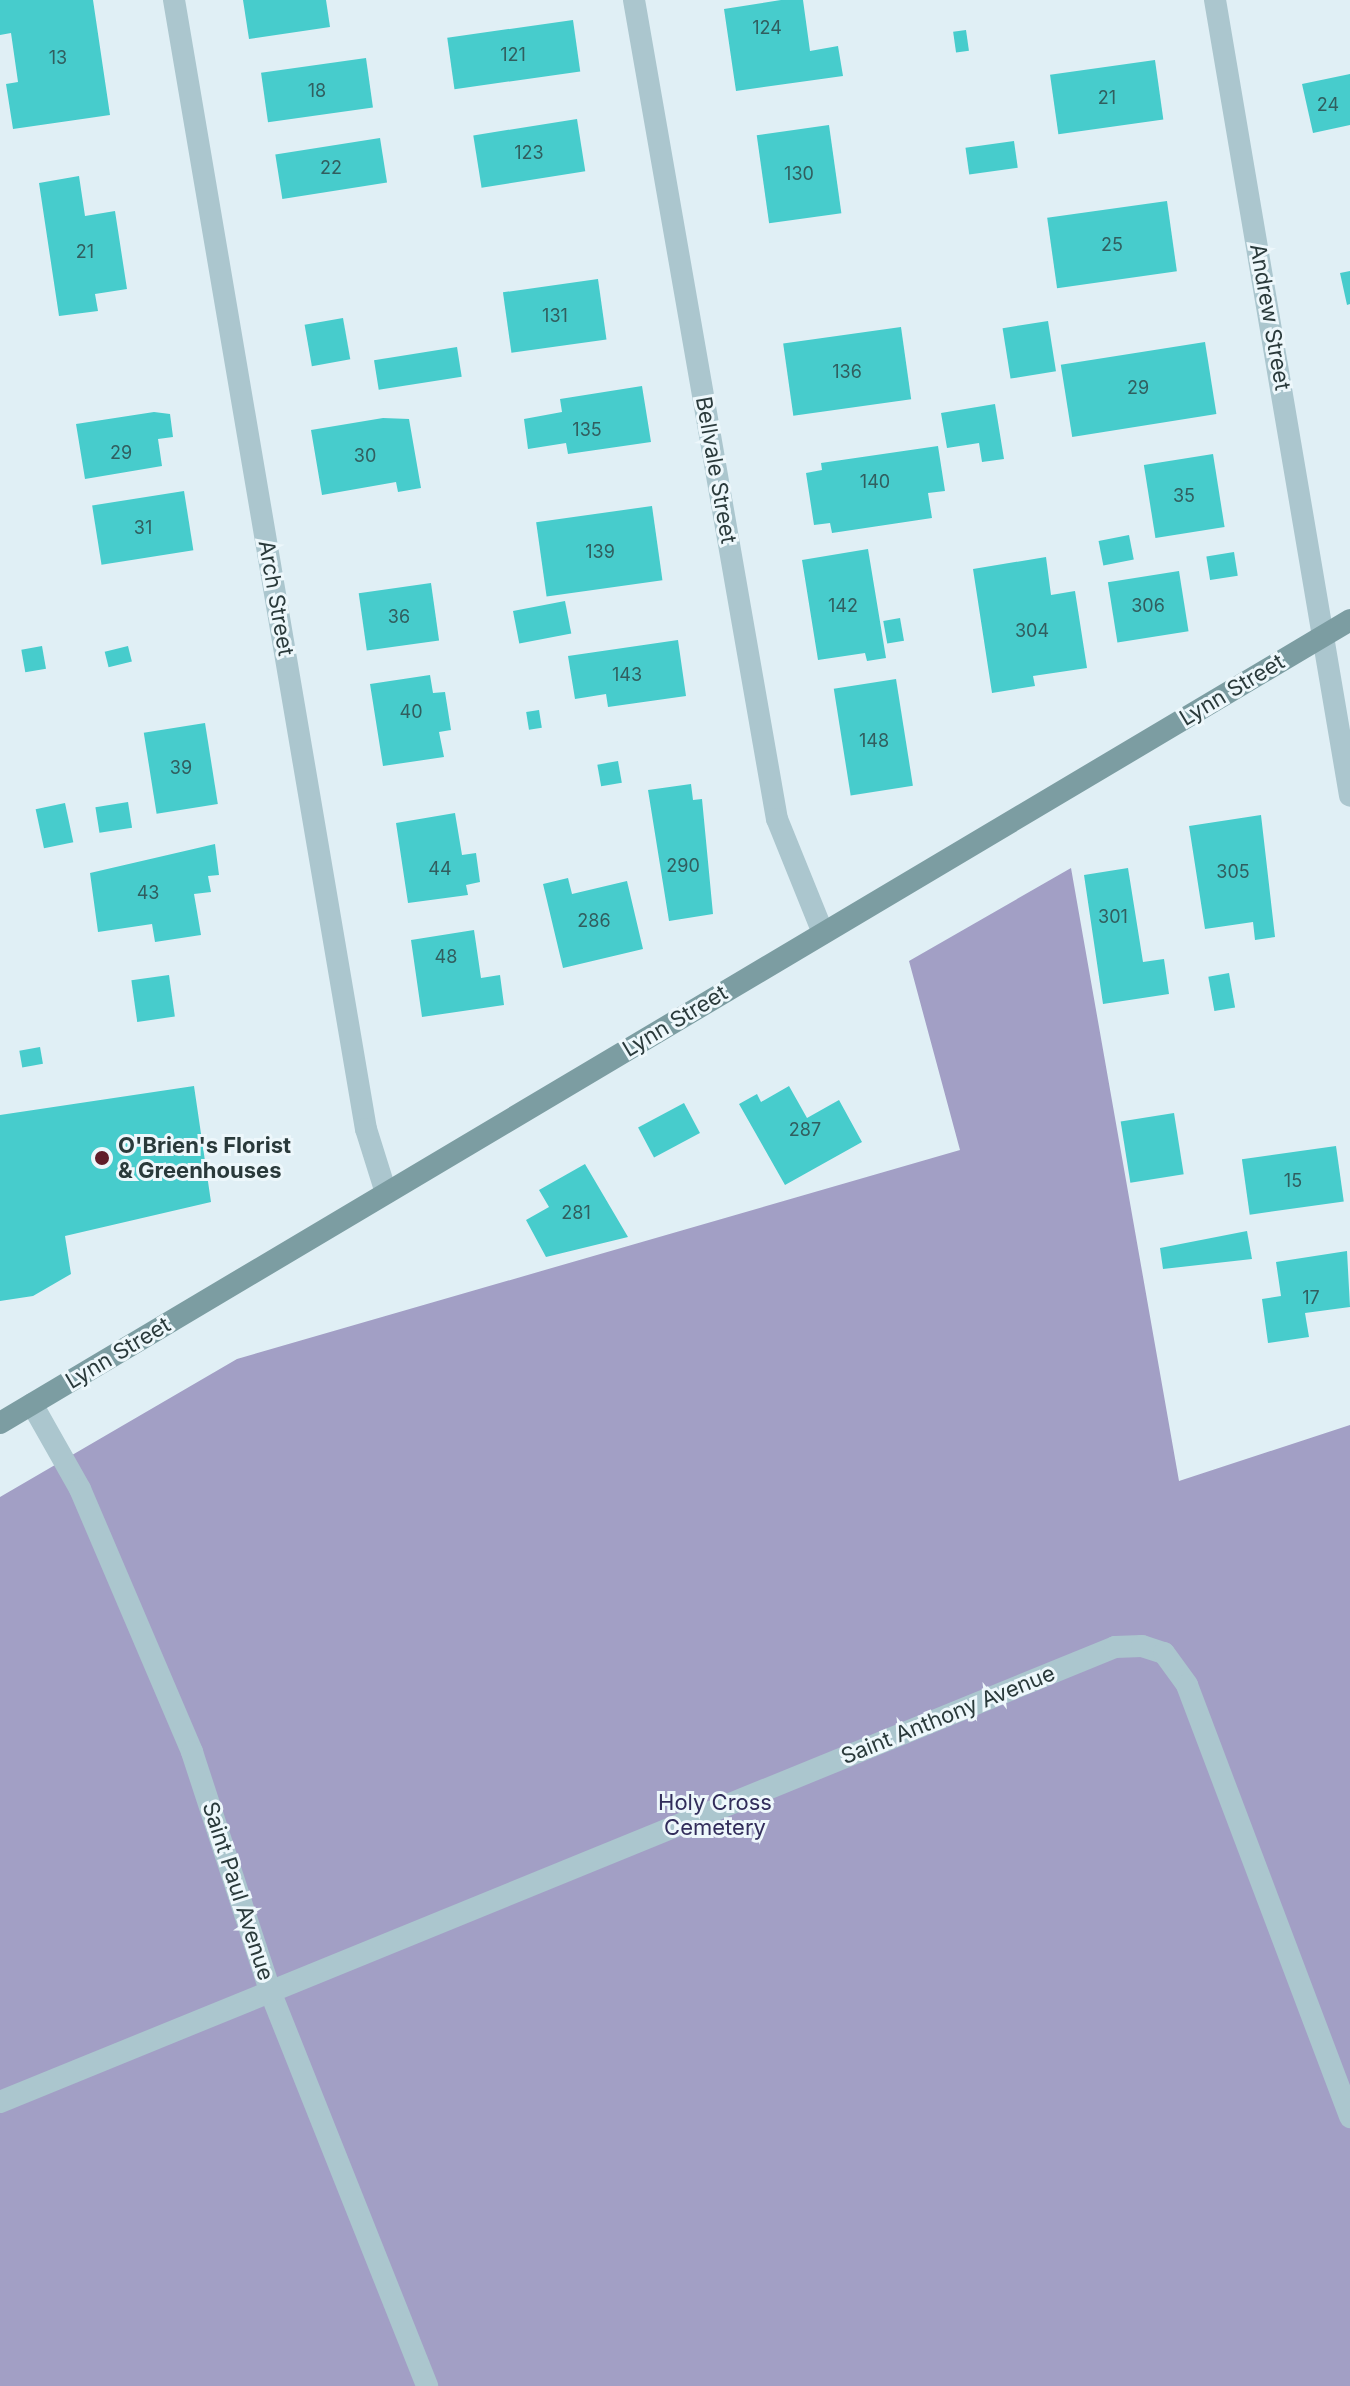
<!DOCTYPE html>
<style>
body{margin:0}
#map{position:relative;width:1350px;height:2386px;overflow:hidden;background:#e0eff5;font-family:Inter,sans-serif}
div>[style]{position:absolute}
.green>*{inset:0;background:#a29fc5}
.building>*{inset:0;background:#47cccc;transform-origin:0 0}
.service>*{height:22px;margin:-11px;padding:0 11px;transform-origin:11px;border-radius:11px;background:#abc6ce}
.minor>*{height:22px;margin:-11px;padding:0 11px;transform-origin:11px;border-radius:11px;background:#abc6ce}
.secondary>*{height:22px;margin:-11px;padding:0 11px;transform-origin:11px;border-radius:11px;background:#7c9da2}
.dots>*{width:22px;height:22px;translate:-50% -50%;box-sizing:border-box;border:4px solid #edf7fb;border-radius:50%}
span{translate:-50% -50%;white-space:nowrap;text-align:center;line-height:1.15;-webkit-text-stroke:6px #edf7fb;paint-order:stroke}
.number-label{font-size:18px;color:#315e5f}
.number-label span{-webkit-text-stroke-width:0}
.street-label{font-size:22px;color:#2a3a3b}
.poi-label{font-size:22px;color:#2a3a3b;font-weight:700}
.left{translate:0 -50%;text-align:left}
.park-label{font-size:22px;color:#322d5b}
</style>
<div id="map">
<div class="green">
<div style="clip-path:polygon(1071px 868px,1179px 1481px,1350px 1425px,1350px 2386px,0 2386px,0 1497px,237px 1359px,960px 1150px,909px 961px)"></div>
</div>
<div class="building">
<div style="clip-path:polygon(0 0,93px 0,110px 115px,13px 129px,6px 84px,18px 82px,11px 33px,0 35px)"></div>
<div style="clip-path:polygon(243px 0,326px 0,330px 27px,249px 39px)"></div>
<div style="clip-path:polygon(781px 0,803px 0,810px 51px,838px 46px,843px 76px,736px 91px,724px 9px)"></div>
<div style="left:573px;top:20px;width:52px;height:127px;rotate:82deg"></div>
<div style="left:966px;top:30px;width:21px;height:13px;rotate:82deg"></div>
<div style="left:366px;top:58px;width:50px;height:106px;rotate:82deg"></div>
<div style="left:1155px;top:60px;width:60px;height:106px;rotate:82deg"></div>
<div style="clip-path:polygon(1350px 74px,1350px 125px,1313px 133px,1302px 84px)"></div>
<div style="left:577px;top:119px;width:53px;height:105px;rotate:81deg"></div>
<div style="left:829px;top:125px;width:89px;height:73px;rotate:82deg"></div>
<div style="left:380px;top:138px;width:45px;height:106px;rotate:81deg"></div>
<div style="left:1014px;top:141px;width:27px;height:49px;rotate:82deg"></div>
<div style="clip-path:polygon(79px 176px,85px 216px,115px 211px,127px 289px,95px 294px,98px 311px,59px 316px,39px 183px)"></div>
<div style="left:1167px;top:201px;width:71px;height:121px;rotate:82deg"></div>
<div style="clip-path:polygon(1350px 271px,1350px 304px,1347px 305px,1340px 273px)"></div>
<div style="left:598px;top:279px;width:61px;height:96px;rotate:82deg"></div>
<div style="left:343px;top:318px;width:42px;height:39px;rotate:80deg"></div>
<div style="left:1048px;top:321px;width:51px;height:46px;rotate:81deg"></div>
<div style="left:901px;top:327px;width:73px;height:119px;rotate:82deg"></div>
<div style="left:1205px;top:342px;width:73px;height:146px;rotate:81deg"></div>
<div style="left:457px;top:347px;width:30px;height:84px;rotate:81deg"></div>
<div style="clip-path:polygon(642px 386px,651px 442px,568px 454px,566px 443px,528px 449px,524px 419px,562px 412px,560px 399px)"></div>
<div style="clip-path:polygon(995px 404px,1004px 459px,982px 462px,979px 443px,947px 448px,941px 413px)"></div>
<div style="clip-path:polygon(154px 412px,170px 414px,173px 437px,158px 439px,162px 466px,85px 479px,76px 424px)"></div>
<div style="clip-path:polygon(383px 418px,409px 419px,421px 488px,398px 492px,396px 482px,322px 495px,311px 430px)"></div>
<div style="clip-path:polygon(938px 446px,945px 491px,928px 493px,932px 518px,832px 533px,830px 523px,814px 525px,806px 473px,822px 470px,821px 463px)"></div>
<div style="left:1213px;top:454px;width:74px;height:70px;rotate:81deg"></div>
<div style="left:184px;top:491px;width:60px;height:93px;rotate:81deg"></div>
<div style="left:652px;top:506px;width:75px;height:117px;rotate:82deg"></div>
<div style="left:1129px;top:535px;width:25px;height:31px;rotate:79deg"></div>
<div style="clip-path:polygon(868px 549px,886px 658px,867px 661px,865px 653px,818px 660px,802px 560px)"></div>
<div style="left:1234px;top:552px;width:24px;height:28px;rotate:81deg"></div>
<div style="clip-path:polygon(1046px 557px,1051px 595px,1075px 591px,1087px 668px,1033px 676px,1035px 686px,992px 693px,973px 569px)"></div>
<div style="left:1179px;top:571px;width:61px;height:72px;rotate:81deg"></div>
<div style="left:431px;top:583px;width:58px;height:73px;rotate:82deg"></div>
<div style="left:565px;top:601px;width:33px;height:53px;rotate:79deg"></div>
<div style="left:900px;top:618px;width:23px;height:17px;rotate:80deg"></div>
<div style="clip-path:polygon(678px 640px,686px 696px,608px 707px,606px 694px,575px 699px,568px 656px)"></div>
<div style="left:42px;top:646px;width:23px;height:21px;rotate:80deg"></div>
<div style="left:128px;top:646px;width:16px;height:24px;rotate:76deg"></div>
<div style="clip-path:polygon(430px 675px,433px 693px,445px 692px,451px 730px,439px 732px,444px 757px,383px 766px,370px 684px)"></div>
<div style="left:896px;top:679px;width:108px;height:63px;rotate:81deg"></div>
<div style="left:539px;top:710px;width:18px;height:13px;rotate:81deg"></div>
<div style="left:205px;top:723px;width:82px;height:62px;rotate:81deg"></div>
<div style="left:618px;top:761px;width:22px;height:21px;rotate:80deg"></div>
<div style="clip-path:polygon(691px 784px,693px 800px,702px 799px,713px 914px,669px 921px,648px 790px)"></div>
<div style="left:128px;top:802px;width:26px;height:33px;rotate:81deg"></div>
<div style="left:65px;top:803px;width:40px;height:30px;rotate:78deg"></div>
<div style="clip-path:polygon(455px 813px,462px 855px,476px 853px,480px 882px,466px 885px,468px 895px,408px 903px,396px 823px)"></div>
<div style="clip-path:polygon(1261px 815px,1275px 937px,1255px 940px,1253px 922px,1205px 929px,1189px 826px)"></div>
<div style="clip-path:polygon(215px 844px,219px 875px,208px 876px,211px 892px,194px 894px,201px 935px,155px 942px,152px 924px,98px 932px,90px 873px)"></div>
<div style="clip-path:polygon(1128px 868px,1143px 962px,1164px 959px,1169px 994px,1103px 1004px,1084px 875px)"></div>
<div style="clip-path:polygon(568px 878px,572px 894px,627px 881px,643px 949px,563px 968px,543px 884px)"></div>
<div style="clip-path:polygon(474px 930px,481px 978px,500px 975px,504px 1005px,422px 1017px,411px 940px)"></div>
<div style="left:1229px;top:973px;width:35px;height:21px;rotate:80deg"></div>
<div style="left:169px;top:975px;width:42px;height:38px;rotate:82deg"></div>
<div style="left:40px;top:1047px;width:17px;height:21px;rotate:80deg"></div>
<div style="clip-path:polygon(194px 1086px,211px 1202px,65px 1236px,71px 1274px,33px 1296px,0 1301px,0 1115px)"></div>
<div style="clip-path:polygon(789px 1086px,807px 1118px,839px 1100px,862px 1142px,785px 1185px,739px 1104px,757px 1094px,761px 1102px)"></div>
<div style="left:684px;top:1103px;width:34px;height:52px;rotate:62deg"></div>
<div style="left:1174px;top:1113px;width:62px;height:54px;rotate:81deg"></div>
<div style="left:1336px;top:1146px;width:56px;height:95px;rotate:82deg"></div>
<div style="clip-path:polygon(585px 1164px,628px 1237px,546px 1257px,526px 1220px,549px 1207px,539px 1190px)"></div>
<div style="clip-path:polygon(1247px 1231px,1252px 1259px,1163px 1269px,1160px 1248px)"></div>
<div style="clip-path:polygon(1347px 1251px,1350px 1307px,1305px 1313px,1309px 1337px,1268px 1343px,1262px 1299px,1281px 1296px,1276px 1262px)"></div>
</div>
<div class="service">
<div style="left:32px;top:1404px;width:98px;rotate:60.5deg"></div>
<div style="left:80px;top:1489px;width:286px;rotate:66.9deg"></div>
<div style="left:192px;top:1752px;width:251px;rotate:71.9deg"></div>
<div style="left:270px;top:1991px;width:425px;rotate:68.3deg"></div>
<div style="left:0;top:2102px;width:1204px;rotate:-22.2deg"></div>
<div style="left:1115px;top:1647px;width:27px;rotate:-2deg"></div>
<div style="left:1142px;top:1646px;width:23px;rotate:18deg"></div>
<div style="left:1164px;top:1653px;width:39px;rotate:54deg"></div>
<div style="left:1187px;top:1685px;width:462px;rotate:69.3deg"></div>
</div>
<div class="minor">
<div style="left:174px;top:0;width:1145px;rotate:80.35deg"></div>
<div style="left:366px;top:1129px;width:67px;rotate:72.6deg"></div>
<div style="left:634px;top:0;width:831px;rotate:80.1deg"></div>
<div style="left:777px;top:819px;width:123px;rotate:68deg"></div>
<div style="left:1215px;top:0;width:807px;rotate:80.37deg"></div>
</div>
<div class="secondary">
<div style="left:0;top:1423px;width:1571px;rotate:-30.74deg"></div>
</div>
<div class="dots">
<div style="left:102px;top:1158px;background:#601d29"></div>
</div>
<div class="number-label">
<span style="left:767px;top:28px">124</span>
<span style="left:513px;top:55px">121</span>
<span style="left:58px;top:58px">13</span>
<span style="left:317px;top:91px">18</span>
<span style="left:1107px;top:98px">21</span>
<span style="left:1328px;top:105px">24</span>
<span style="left:529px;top:153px">123</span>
<span style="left:331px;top:168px">22</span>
<span style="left:799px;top:174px">130</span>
<span style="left:1112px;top:245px">25</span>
<span style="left:85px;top:252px">21</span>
<span style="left:555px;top:316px">131</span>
<span style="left:847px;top:372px">136</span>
<span style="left:1138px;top:388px">29</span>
<span style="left:587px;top:430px">135</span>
<span style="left:121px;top:453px">29</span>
<span style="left:365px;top:456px">30</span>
<span style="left:875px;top:482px">140</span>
<span style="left:1184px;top:496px">35</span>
<span style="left:143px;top:528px">31</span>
<span style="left:600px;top:552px">139</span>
<span style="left:843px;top:606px">142</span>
<span style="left:1148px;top:606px">306</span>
<span style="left:399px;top:617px">36</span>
<span style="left:1032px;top:631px">304</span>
<span style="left:627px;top:675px">143</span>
<span style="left:411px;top:712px">40</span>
<span style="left:874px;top:741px">148</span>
<span style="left:181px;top:768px">39</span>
<span style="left:683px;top:866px">290</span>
<span style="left:440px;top:869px">44</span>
<span style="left:1233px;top:872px">305</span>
<span style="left:148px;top:893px">43</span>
<span style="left:1113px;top:917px">301</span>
<span style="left:594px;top:921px">286</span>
<span style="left:446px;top:957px">48</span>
<span style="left:805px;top:1130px">287</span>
<span style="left:1293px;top:1181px">15</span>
<span style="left:576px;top:1213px">281</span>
<span style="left:1311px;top:1298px">17</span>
</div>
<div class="street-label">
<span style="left:1270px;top:317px;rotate:80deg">Andrew Street</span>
<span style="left:716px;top:470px;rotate:80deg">Bellvale Street</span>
<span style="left:276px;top:598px;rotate:80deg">Arch Street</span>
<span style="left:1232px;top:690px;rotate:-31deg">Lynn Street</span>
<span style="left:675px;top:1021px;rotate:-31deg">Lynn Street</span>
<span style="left:118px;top:1353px;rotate:-31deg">Lynn Street</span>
<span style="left:948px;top:1715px;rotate:-22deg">Saint Anthony Avenue</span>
<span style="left:238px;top:1891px;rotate:72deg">Saint Paul Avenue</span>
</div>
<div class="poi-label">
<span class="left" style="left:118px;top:1158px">O'Brien's Florist<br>&amp; Greenhouses</span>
</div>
<div class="park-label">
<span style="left:715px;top:1815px">Holy Cross<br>Cemetery</span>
</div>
</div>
